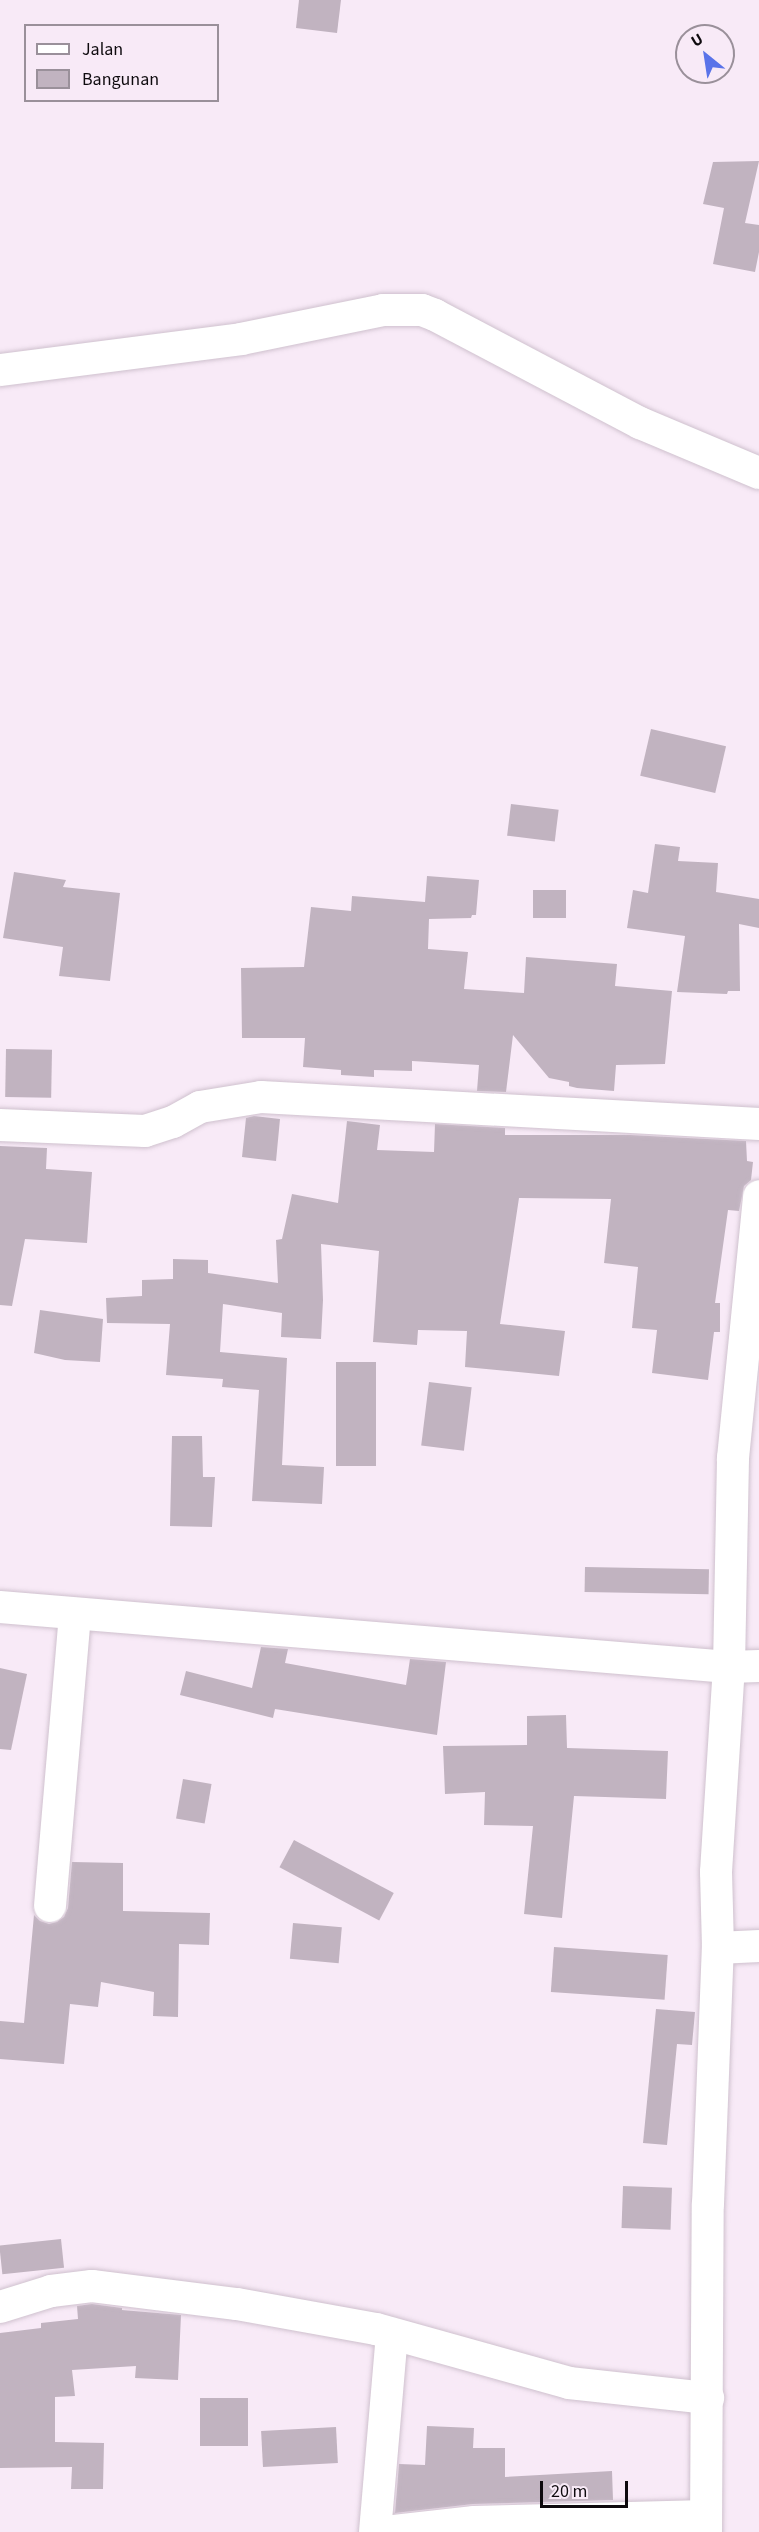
<!DOCTYPE html>
<style>
body{margin:0}
#map{position:relative;width:759px;height:2532px;overflow:hidden;background:#f8eaf7;font-family:"Source Sans 3",sans-serif}
div>[style]{position:absolute}
.building>*{inset:0;background:#c1b3c0;transform-origin:0 0}
.roads{filter:drop-shadow(0 0 2px #cfc1ce) drop-shadow(0 0 2px #cfc1ce)}
.minor>*{height:32px;margin:-16px;padding:0 16px;transform-origin:16px;border-radius:16px;background:#fff}
span{translate:-50% -50%;white-space:nowrap;text-align:center;line-height:1.15;-webkit-text-stroke:4.5px #f8eaf7;paint-order:stroke}
.legend{position:absolute;left:24px;top:24px;width:195px;height:78px;box-sizing:border-box;background:#f8eaf7;border:2px solid #9a909a;margin:0;padding:8px 10px;list-style:none;font-size:18px;color:#0e0a0e}
.legend li{display:flex;align-items:center;gap:12px;height:30px}
.legend b{width:30px;border:2px solid #9a909a}
.north{position:absolute;left:675px;top:24px;width:60px;height:60px;box-sizing:border-box;background:#f8eaf7;border:2px solid #9a909a;border-radius:50%;rotate:330deg;font-size:16px;font-weight:700;line-height:24px;text-align:center;color:#0e0a0e}
.north::after{content:'';display:block;margin:auto;width:21px;height:27px;background:#5a73e9;clip-path:polygon(50% 0,100% 100%,50% 72%,0 100%)}
.scale{position:absolute;left:540px;top:2481px;width:88px;height:27px;box-sizing:border-box;border:3px solid #0e0a0e;border-top:0;padding-left:8px;font-size:18px;line-height:21px;white-space:nowrap;color:#0e0a0e;-webkit-text-stroke:4px #f8eaf7;paint-order:stroke}
</style>
<div id="map">
<div class="building">
<div style="clip-path:polygon(299px 0,341px 0,337px 33px,296px 28px)"></div>
<div style="clip-path:polygon(759px 161px,745px 223px,759px 225px,759px 252px,755px 272px,713px 264px,724px 208px,703px 204px,713px 162px)"></div>
<div style="left:651px;top:729px;width:77px;height:48px;rotate:13deg"></div>
<div style="left:511px;top:804px;width:48px;height:32px;rotate:7deg"></div>
<div style="clip-path:polygon(655px 844px,680px 847px,678px 861px,718px 863px,716px 892px,759px 899px,759px 928px,739px 924px,740px 991px,728px 991px,727px 994px,677px 992px,685px 936px,627px 928px,633px 890px,648px 893px)"></div>
<div style="clip-path:polygon(14px 872px,66px 880px,63px 887px,120px 893px,110px 981px,59px 976px,63px 947px,3px 938px)"></div>
<div style="clip-path:polygon(427px 876px,479px 880px,476px 915px,472px 915px,471px 918px,429px 919px,428px 949px,468px 952px,464px 989px,524px 993px,526px 957px,617px 964px,615px 986px,672px 991px,665px 1064px,616px 1065px,614px 1091px,577px 1088px,569px 1086px,569px 1082px,549px 1078px,513px 1035px,506px 1092px,477px 1091px,479px 1065px,412px 1061px,412px 1071px,374px 1070px,374px 1077px,341px 1075px,341px 1070px,303px 1067px,305px 1038px,242px 1038px,241px 968px,304px 967px,311px 907px,351px 911px,352px 896px,425px 902px)"></div>
<div style="left:533px;top:890px;width:33px;height:28px"></div>
<div style="left:6px;top:1049px;width:46px;height:48px;rotate:1deg"></div>
<div style="clip-path:polygon(254px 1116px,280px 1119px,276px 1161px,242px 1157px,246px 1118px)"></div>
<div style="clip-path:polygon(347px 1121px,380px 1125px,377px 1150px,434px 1152px,435px 1124px,505px 1128px,505px 1135px,630px 1135px,746px 1141px,747px 1161px,753px 1162px,751px 1180px,744px 1186px,739px 1211px,728px 1210px,715px 1303px,720px 1303px,720px 1332px,714px 1332px,708px 1380px,652px 1373px,657px 1330px,632px 1328px,638px 1267px,604px 1263px,611px 1199px,519px 1198px,500px 1324px,565px 1331px,559px 1376px,465px 1367px,467px 1331px,418px 1330px,417px 1345px,373px 1342px,379px 1251px,321px 1244px,323px 1300px,321px 1339px,281px 1337px,282px 1313px,223px 1304px,220px 1352px,287px 1358px,282px 1465px,324px 1467px,322px 1504px,252px 1501px,259px 1390px,222px 1387px,223px 1379px,166px 1375px,170px 1324px,107px 1323px,106px 1298px,142px 1296px,142px 1280px,173px 1279px,173px 1259px,208px 1260px,208px 1273px,278px 1283px,276px 1240px,282px 1239px,292px 1194px,338px 1203px)"></div>
<div style="clip-path:polygon(0 1146px,47px 1148px,46px 1169px,92px 1172px,87px 1243px,25px 1239px,12px 1306px,0 1305px)"></div>
<div style="clip-path:polygon(40px 1310px,103px 1319px,100px 1362px,65px 1360px,34px 1353px)"></div>
<div style="left:336px;top:1362px;width:40px;height:104px"></div>
<div style="left:429px;top:1382px;width:43px;height:64px;rotate:7deg"></div>
<div style="clip-path:polygon(172px 1436px,202px 1436px,203px 1477px,215px 1477px,212px 1527px,170px 1526px)"></div>
<div style="left:585px;top:1567px;width:124px;height:25px;rotate:1deg"></div>
<div style="clip-path:polygon(261px 1647px,288px 1649px,285px 1663px,406px 1685px,410px 1659px,446px 1662px,437px 1735px,275px 1709px,273px 1718px,180px 1695px,186px 1671px,252px 1688px)"></div>
<div style="clip-path:polygon(0 1668px,27px 1674px,11px 1750px,0 1749px)"></div>
<div style="clip-path:polygon(566px 1715px,567px 1748px,668px 1751px,666px 1799px,574px 1796px,562px 1918px,524px 1914px,533px 1826px,484px 1825px,485px 1792px,445px 1794px,443px 1746px,527px 1745px,527px 1716px)"></div>
<div style="left:183px;top:1779px;width:29px;height:40px;rotate:10deg"></div>
<div style="left:294px;top:1840px;width:113px;height:31px;rotate:28deg"></div>
<div style="clip-path:polygon(72px 1862px,123px 1863px,123px 1911px,210px 1913px,209px 1945px,179px 1944px,178px 2017px,153px 2016px,154px 1992px,101px 1982px,98px 2007px,70px 2004px,64px 2064px,0 2059px,0 2021px,24px 2023px,34px 1915px,40px 1921px,49px 1924px,57px 1922px,64px 1917px,68px 1908px)"></div>
<div style="left:293px;top:1923px;width:49px;height:36px;rotate:5deg"></div>
<div style="left:554px;top:1947px;width:114px;height:45px;rotate:4deg"></div>
<div style="clip-path:polygon(656px 2009px,695px 2012px,692px 2045px,677px 2044px,667px 2145px,643px 2143px)"></div>
<div style="left:623px;top:2186px;width:49px;height:42px;rotate:2deg"></div>
<div style="left:61px;top:2239px;width:29px;height:62px;rotate:84deg"></div>
<div style="clip-path:polygon(92px 2304px,122px 2308px,122px 2310px,181px 2315px,178px 2380px,135px 2378px,136px 2366px,72px 2370px,75px 2396px,55px 2397px,55px 2442px,104px 2443px,103px 2489px,71px 2489px,72px 2467px,0 2468px,0 2333px,41px 2328px,41px 2323px,78px 2319px,77px 2306px)"></div>
<div style="left:200px;top:2398px;width:48px;height:48px"></div>
<div style="clip-path:polygon(427px 2426px,474px 2428px,473px 2448px,505px 2448px,505px 2477px,612px 2471px,613px 2500px,473px 2504px,395px 2513px,399px 2464px,425px 2465px)"></div>
<div style="left:336px;top:2427px;width:36px;height:75px;rotate:87deg"></div>
</div>
<div class="roads">
<div class="minor">
<div style="left:0;top:370px;width:243px;rotate:-7.3deg"></div>
<div style="left:241px;top:339px;width:145px;rotate:-11.5deg"></div>
<div style="left:383px;top:310px;width:39px"></div>
<div style="left:422px;top:310px;width:14px;rotate:21deg"></div>
<div style="left:435px;top:315px;width:232px;rotate:27.8deg"></div>
<div style="left:640px;top:423px;width:129px;rotate:22.8deg"></div>
<div style="left:0;top:1125px;width:145px;rotate:2.4deg"></div>
<div style="left:145px;top:1131px;width:29px;rotate:-18deg"></div>
<div style="left:173px;top:1122px;width:31px;rotate:-29deg"></div>
<div style="left:200px;top:1107px;width:62px;rotate:-9.3deg"></div>
<div style="left:261px;top:1097px;width:499px;rotate:3.1deg"></div>
<div style="left:0;top:1607px;width:731px;rotate:4.71deg"></div>
<div style="left:729px;top:1667px;width:30px;rotate:-2deg"></div>
<div style="left:50px;top:1906px;width:293px;rotate:-85.1deg"></div>
<div style="left:718px;top:1948px;width:41px;rotate:-2.8deg"></div>
<div style="left:0;top:2307px;width:53px;rotate:-17.4deg"></div>
<div style="left:51px;top:2291px;width:41px;rotate:-7deg"></div>
<div style="left:92px;top:2286px;width:146px;rotate:7.1deg"></div>
<div style="left:237px;top:2304px;width:141px;rotate:10.2deg"></div>
<div style="left:376px;top:2329px;width:200px;rotate:15.6deg"></div>
<div style="left:569px;top:2383px;width:140px;rotate:6.2deg"></div>
<div style="left:375px;top:2532px;width:198px;rotate:-85.1deg"></div>
<div style="left:385px;top:2532px;width:90px;rotate:-6.4deg"></div>
<div style="left:474px;top:2522px;width:232px;rotate:-1.5deg"></div>
<div style="left:706px;top:2532px;width:328px;rotate:-89.7deg"></div>
<div style="left:708px;top:2204px;width:256px;rotate:-87.8deg"></div>
<div style="left:718px;top:1948px;width:76px;rotate:-91.5deg"></div>
<div style="left:716px;top:1872px;width:205px;rotate:-86.4deg"></div>
<div style="left:729px;top:1667px;width:209px;rotate:-88.9deg"></div>
<div style="left:733px;top:1458px;width:263px;rotate:-84.3deg"></div>
</div>
</div>
<ul class="legend">
<li><b style="height:8px;background:#fff"></b>Jalan</li>
<li><b style="height:16px;background:#c1b3c0"></b>Bangunan</li>
</ul>
<div class="north">U</div>
<div class="scale">20 m</div>
</div>
